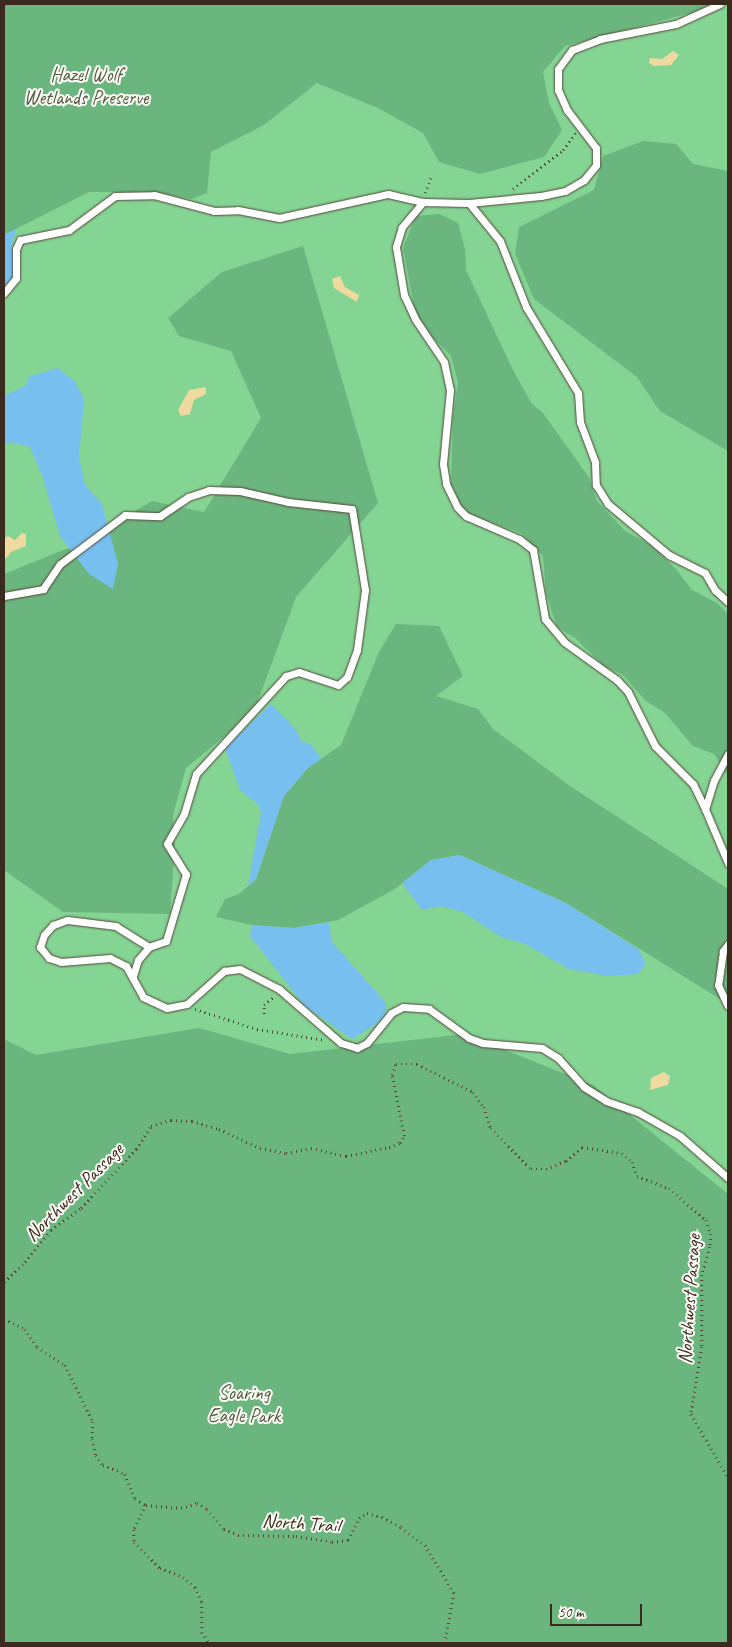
<!DOCTYPE html>
<style>
body{margin:0}
#map{position:relative;width:732px;height:1647px;overflow:hidden;background:#f8e8d4;font-family:Caveat,sans-serif}
div>[style]{position:absolute}
.green>*{inset:0;background:#84d494;transform-origin:0 0}
.forest>*{inset:0;background:#6bb67e}
.sand>*{inset:0;background:#eeda9e}
.water>*{inset:0;background:#77bfef}
.path>*{height:2.5px;margin-top:-1.25px;transform-origin:0;background:repeating-linear-gradient(90deg,#574639 0 1px,transparent 0 5px)}
.roads{filter:drop-shadow(0 0 1px #574639) drop-shadow(0 0 1px #574639)}
.lane>*{height:7px;margin:-3.5px;padding:0 3.5px;transform-origin:3.5px;border-radius:3.5px;background:#fff}
span{translate:-50% -50%;white-space:nowrap;text-align:center;line-height:1.15;-webkit-text-stroke:4px #fdfcf7;paint-order:stroke}
.park-label{font-size:20px;color:#515d41}
.street-label{font-size:20px;color:#3b2a1e}
.frame{position:absolute;inset:0;border:5px solid #3b2a1e;pointer-events:none}
.scale{position:absolute;left:550px;top:1604px;width:92px;height:22px;box-sizing:border-box;border:2px solid #3b2a1e;border-top:0;padding-left:6px;font-size:15px;line-height:18px;white-space:nowrap;color:#3b2a1e;-webkit-text-stroke:4px #fdfcf7;paint-order:stroke}
</style>
<div id="map">
<div class="green">
<div style="left:4px;top:4px;width:724px;height:1639px"></div>
</div>
<div class="forest">
<div style="clip-path:polygon(4px 4px,725px 4px,565px 46px,543px 72px,549px 103px,562px 130px,544px 157px,480px 174px,439px 162px,423px 133px,378px 108px,317px 83px,264px 125px,211px 152px,207px 193px,191px 199px,155px 192px,89px 192px,4px 235px)"></div>
<div style="clip-path:polygon(643px 141px,676px 144px,693px 164px,728px 171px,728px 451px,660px 411px,637px 377px,534px 299px,515px 254px,519px 227px,594px 190px,603px 156px)"></div>
<div style="clip-path:polygon(439px 214px,458px 223px,465px 249px,466px 270px,514px 372px,532px 404px,543px 413px,588px 476px,597px 501px,625px 531px,651px 545px,677px 570px,692px 590px,717px 603px,728px 614px,728px 776px,714px 754px,693px 746px,664px 712px,646px 701px,623px 675px,604px 666px,575px 638px,557px 627px,546px 593px,543px 556px,521px 533px,464px 512px,451px 484px,453px 416px,458px 383px,451px 356px,432px 337px,415px 312px,403px 248px,416px 216px)"></div>
<div style="clip-path:polygon(303px 246px,378px 503px,296px 597px,254px 712px,186px 768px,173px 815px,175px 846px,170px 914px,63px 912px,4px 870px,4px 574px,83px 542px,152px 501px,204px 512px,261px 418px,231px 351px,179px 336px,168px 318px,222px 272px)"></div>
<div style="clip-path:polygon(396px 624px,439px 626px,463px 676px,436px 696px,478px 709px,493px 729px,570px 786px,728px 889px,728px 1004px,566px 903px,460px 855px,431px 860px,395px 889px,338px 920px,294px 928px,252px 925px,216px 917px,225px 899px,239px 894px,256px 879px,284px 796px,308px 768px,341px 745px,379px 652px)"></div>
<div style="clip-path:polygon(199px 1028px,290px 1054px,465px 1034px,593px 1085px,728px 1194px,728px 1643px,4px 1643px,4px 1039px,36px 1055px)"></div>
</div>
<div class="sand">
<div style="clip-path:polygon(673px 51px,679px 55px,671px 65px,654px 66px,649px 63px,650px 58px,662px 59px)"></div>
<div style="clip-path:polygon(340px 276px,345px 287px,359px 295px,357px 302px,334px 288px,332px 279px)"></div>
<div style="clip-path:polygon(206px 387px,206px 394px,194px 400px,190px 414px,181px 416px,178px 410px,189px 390px)"></div>
<div style="clip-path:polygon(22px 533px,26px 534px,26px 546px,11px 552px,4px 561px,5px 538px,8px 536px,15px 540px)"></div>
<div style="clip-path:polygon(664px 1072px,670px 1076px,668px 1085px,650px 1090px,651px 1078px)"></div>
</div>
<div class="water">
<div style="clip-path:polygon(16px 229px,12px 244px,15px 274px,4px 290px,4px 235px)"></div>
<div style="clip-path:polygon(58px 368px,75px 382px,84px 399px,79px 457px,85px 485px,102px 504px,118px 564px,113px 589px,89px 574px,60px 536px,42px 475px,30px 447px,10px 442px,4px 445px,4px 396px,25px 386px,30px 376px)"></div>
<div style="clip-path:polygon(271px 704px,296px 730px,301px 741px,312px 745px,321px 759px,308px 768px,284px 796px,256px 879px,248px 886px,261px 813px,259px 805px,240px 790px,225px 748px)"></div>
<div style="clip-path:polygon(460px 855px,566px 903px,638px 949px,646px 963px,638px 974px,608px 976px,569px 969px,525px 944px,501px 937px,463px 912px,441px 906px,422px 910px,402px 883px,431px 860px)"></div>
<div style="clip-path:polygon(329px 922px,332px 942px,386px 1003px,385px 1014px,376px 1024px,352px 1039px,304px 1005px,250px 936px,252px 925px,294px 928px)"></div>
</div>
<div class="path">
<div style="left:513px;top:189px;width:63px;rotate:-38deg"></div>
<div style="left:563px;top:150px;width:21px;rotate:-55deg"></div>
<div style="left:425px;top:193px;width:17px;rotate:-69deg"></div>
<div style="left:195px;top:1009px;width:65px;rotate:17.9deg"></div>
<div style="left:257px;top:1029px;width:69px;rotate:9.2deg"></div>
<div style="left:264px;top:1014px;width:9px;rotate:-90deg"></div>
<div style="left:264px;top:1005px;width:13px;rotate:-39deg"></div>
<div style="left:4px;top:1282px;width:29px;rotate:-44deg"></div>
<div style="left:25px;top:1262px;width:41px;rotate:-50.9deg"></div>
<div style="left:51px;top:1230px;width:37px;rotate:-36deg"></div>
<div style="left:81px;top:1208px;width:81px;rotate:-47deg"></div>
<div style="left:136px;top:1149px;width:27px;rotate:-57deg"></div>
<div style="left:151px;top:1126px;width:21px;rotate:-17deg"></div>
<div style="left:171px;top:1120px;width:21px;rotate:3deg"></div>
<div style="left:192px;top:1121px;width:28px;rotate:17deg"></div>
<div style="left:219px;top:1129px;width:45px;rotate:24.9deg"></div>
<div style="left:260px;top:1148px;width:26px;rotate:11deg"></div>
<div style="left:286px;top:1153px;width:25px;rotate:-11deg"></div>
<div style="left:311px;top:1148px;width:36px;rotate:13deg"></div>
<div style="left:346px;top:1156px;width:44px;rotate:-11.8deg"></div>
<div style="left:389px;top:1147px;width:12px;rotate:-20deg"></div>
<div style="left:400px;top:1143px;width:8px;rotate:-60deg"></div>
<div style="left:404px;top:1136px;width:62px;rotate:-101.1deg"></div>
<div style="left:392px;top:1075px;width:12px;rotate:-70deg"></div>
<div style="left:396px;top:1064px;width:21px"></div>
<div style="left:417px;top:1064px;width:63px;rotate:26.6deg"></div>
<div style="left:473px;top:1092px;width:19px;rotate:54deg"></div>
<div style="left:484px;top:1107px;width:22px;rotate:72deg"></div>
<div style="left:491px;top:1128px;width:57px;rotate:45.7deg"></div>
<div style="left:531px;top:1169px;width:15px"></div>
<div style="left:546px;top:1169px;width:22px;rotate:-22deg"></div>
<div style="left:566px;top:1161px;width:21px;rotate:-41deg"></div>
<div style="left:582px;top:1147px;width:40px;rotate:8.5deg"></div>
<div style="left:622px;top:1153px;width:13px;rotate:42deg"></div>
<div style="left:632px;top:1162px;width:15px;rotate:70deg"></div>
<div style="left:637px;top:1176px;width:34px;rotate:21deg"></div>
<div style="left:669px;top:1188px;width:49px;rotate:40.9deg"></div>
<div style="left:706px;top:1220px;width:15px;rotate:70deg"></div>
<div style="left:711px;top:1234px;width:13px;rotate:94deg"></div>
<div style="left:710px;top:1247px;width:29px;rotate:106deg"></div>
<div style="left:702px;top:1275px;width:72px;rotate:90deg"></div>
<div style="left:702px;top:1347px;width:68px;rotate:99.3deg"></div>
<div style="left:691px;top:1414px;width:73px;rotate:59.6deg"></div>
<div style="left:4px;top:1319px;width:23px;rotate:25deg"></div>
<div style="left:25px;top:1329px;width:22px;rotate:56deg"></div>
<div style="left:37px;top:1347px;width:33px;rotate:33deg"></div>
<div style="left:65px;top:1365px;width:64px;rotate:63.8deg"></div>
<div style="left:93px;top:1422px;width:17px;rotate:93deg"></div>
<div style="left:92px;top:1439px;width:16px;rotate:76deg"></div>
<div style="left:96px;top:1455px;width:12px;rotate:55deg"></div>
<div style="left:103px;top:1465px;width:24px;rotate:22deg"></div>
<div style="left:125px;top:1474px;width:27px;rotate:68deg"></div>
<div style="left:135px;top:1499px;width:13px;rotate:29deg"></div>
<div style="left:146px;top:1505px;width:35px;rotate:5deg"></div>
<div style="left:181px;top:1508px;width:17px;rotate:-17deg"></div>
<div style="left:197px;top:1503px;width:12px;rotate:31deg"></div>
<div style="left:207px;top:1509px;width:26px;rotate:50deg"></div>
<div style="left:224px;top:1529px;width:15px;rotate:23deg"></div>
<div style="left:238px;top:1535px;width:58px;rotate:1deg"></div>
<div style="left:296px;top:1536px;width:36px;rotate:9deg"></div>
<div style="left:332px;top:1542px;width:16px;rotate:-7deg"></div>
<div style="left:348px;top:1540px;width:25px;rotate:-63deg"></div>
<div style="left:359px;top:1518px;width:9px;rotate:-32deg"></div>
<div style="left:367px;top:1513px;width:16px;rotate:15deg"></div>
<div style="left:382px;top:1517px;width:21px;rotate:28deg"></div>
<div style="left:401px;top:1527px;width:30px;rotate:37deg"></div>
<div style="left:425px;top:1545px;width:56px;rotate:58.9deg"></div>
<div style="left:454px;top:1593px;width:51px;rotate:100.2deg"></div>
<div style="left:146px;top:1505px;width:28px;rotate:116deg"></div>
<div style="left:134px;top:1530px;width:12px;rotate:90deg"></div>
<div style="left:134px;top:1542px;width:37px;rotate:45deg"></div>
<div style="left:160px;top:1568px;width:25px;rotate:21deg"></div>
<div style="left:183px;top:1577px;width:16px;rotate:40deg"></div>
<div style="left:195px;top:1587px;width:17px;rotate:65deg"></div>
<div style="left:202px;top:1602px;width:30px;rotate:90deg"></div>
<div style="left:202px;top:1632px;width:13px;rotate:58deg"></div>
</div>
<div class="roads">
<div class="lane">
<div style="left:423px;top:202px;width:33px;rotate:130deg"></div>
<div style="left:402px;top:227px;width:21px;rotate:107deg"></div>
<div style="left:396px;top:247px;width:49px;rotate:80.5deg"></div>
<div style="left:404px;top:295px;width:26px;rotate:65deg"></div>
<div style="left:415px;top:319px;width:52px;rotate:56deg"></div>
<div style="left:444px;top:362px;width:29px;rotate:78deg"></div>
<div style="left:450px;top:390px;width:74px;rotate:95.4deg"></div>
<div style="left:443px;top:464px;width:20px;rotate:81deg"></div>
<div style="left:446px;top:484px;width:25px;rotate:64deg"></div>
<div style="left:457px;top:507px;width:13px;rotate:45deg"></div>
<div style="left:466px;top:516px;width:58px;rotate:23.5deg"></div>
<div style="left:519px;top:539px;width:18px;rotate:38deg"></div>
<div style="left:533px;top:550px;width:70px;rotate:80.1deg"></div>
<div style="left:545px;top:619px;width:30px;rotate:50deg"></div>
<div style="left:564px;top:642px;width:65px;rotate:35.6deg"></div>
<div style="left:617px;top:680px;width:16px;rotate:47deg"></div>
<div style="left:628px;top:692px;width:60px;rotate:63.4deg"></div>
<div style="left:655px;top:746px;width:54px;rotate:45deg"></div>
<div style="left:693px;top:784px;width:28px;rotate:64deg"></div>
<div style="left:469px;top:203px;width:49px;rotate:50.8deg"></div>
<div style="left:500px;top:241px;width:71px;rotate:68.5deg"></div>
<div style="left:526px;top:307px;width:100px;rotate:58.8deg"></div>
<div style="left:578px;top:393px;width:29px;rotate:86deg"></div>
<div style="left:580px;top:422px;width:43px;rotate:69.4deg"></div>
<div style="left:595px;top:462px;width:23px;rotate:88deg"></div>
<div style="left:596px;top:485px;width:22px;rotate:58deg"></div>
<div style="left:608px;top:504px;width:80px;rotate:39.9deg"></div>
<div style="left:669px;top:555px;width:40px;rotate:26.6deg"></div>
<div style="left:705px;top:573px;width:20px;rotate:60deg"></div>
<div style="left:715px;top:590px;width:18px;rotate:43deg"></div>
<div style="left:4px;top:293px;width:19px;rotate:-51deg"></div>
<div style="left:16px;top:278px;width:29px;rotate:-90deg"></div>
<div style="left:16px;top:249px;width:10px;rotate:-66deg"></div>
<div style="left:20px;top:240px;width:50px;rotate:-11.5deg"></div>
<div style="left:69px;top:230px;width:57px;rotate:-36.5deg"></div>
<div style="left:115px;top:196px;width:39px;rotate:-1deg"></div>
<div style="left:154px;top:195px;width:62px;rotate:14.9deg"></div>
<div style="left:214px;top:211px;width:24px;rotate:-2deg"></div>
<div style="left:238px;top:210px;width:42px;rotate:11deg"></div>
<div style="left:279px;top:218px;width:112px;rotate:-12.4deg"></div>
<div style="left:388px;top:194px;width:36px;rotate:13deg"></div>
<div style="left:423px;top:202px;width:46px;rotate:1.2deg"></div>
<div style="left:469px;top:203px;width:72px;rotate:-5.6deg"></div>
<div style="left:541px;top:196px;width:25px;rotate:-12deg"></div>
<div style="left:565px;top:191px;width:22px;rotate:-30deg"></div>
<div style="left:584px;top:180px;width:19px;rotate:-51deg"></div>
<div style="left:596px;top:165px;width:17px;rotate:-90deg"></div>
<div style="left:596px;top:148px;width:48px;rotate:-127.3deg"></div>
<div style="left:567px;top:110px;width:22px;rotate:-114deg"></div>
<div style="left:558px;top:90px;width:21px;rotate:-90deg"></div>
<div style="left:558px;top:69px;width:24px;rotate:-54deg"></div>
<div style="left:572px;top:50px;width:30px;rotate:-21deg"></div>
<div style="left:600px;top:39px;width:77px;rotate:-11.2deg"></div>
<div style="left:676px;top:24px;width:48px;rotate:-24.4deg"></div>
<div style="left:4px;top:596px;width:40px;rotate:-10deg"></div>
<div style="left:43px;top:589px;width:30px;rotate:-56deg"></div>
<div style="left:60px;top:564px;width:81px;rotate:-37deg"></div>
<div style="left:125px;top:515px;width:35px;rotate:2deg"></div>
<div style="left:160px;top:516px;width:34px;rotate:-34deg"></div>
<div style="left:188px;top:497px;width:22px;rotate:-18deg"></div>
<div style="left:209px;top:490px;width:31px;rotate:2deg"></div>
<div style="left:240px;top:491px;width:49px;rotate:12.9deg"></div>
<div style="left:288px;top:502px;width:64px;rotate:6.2deg"></div>
<div style="left:352px;top:509px;width:82px;rotate:80.9deg"></div>
<div style="left:365px;top:590px;width:61px;rotate:97.6deg"></div>
<div style="left:357px;top:650px;width:29px;rotate:110deg"></div>
<div style="left:347px;top:677px;width:12px;rotate:138deg"></div>
<div style="left:338px;top:685px;width:41px;rotate:-161.6deg"></div>
<div style="left:299px;top:672px;width:14px;rotate:163deg"></div>
<div style="left:286px;top:676px;width:133px;rotate:132.6deg"></div>
<div style="left:196px;top:774px;width:42px;rotate:106.7deg"></div>
<div style="left:184px;top:814px;width:34px;rotate:120deg"></div>
<div style="left:167px;top:844px;width:36px;rotate:58deg"></div>
<div style="left:186px;top:874px;width:70px;rotate:106.6deg"></div>
<div style="left:166px;top:941px;width:18px;rotate:161deg"></div>
<div style="left:149px;top:947px;width:39px;rotate:-148deg"></div>
<div style="left:116px;top:926px;width:49px;rotate:-173deg"></div>
<div style="left:67px;top:920px;width:15px;rotate:160deg"></div>
<div style="left:53px;top:925px;width:13px;rotate:132deg"></div>
<div style="left:44px;top:935px;width:13px;rotate:108deg"></div>
<div style="left:40px;top:947px;width:14px;rotate:51deg"></div>
<div style="left:49px;top:958px;width:13px;rotate:18deg"></div>
<div style="left:61px;top:962px;width:49px;rotate:-4.7deg"></div>
<div style="left:110px;top:958px;width:18px;rotate:27deg"></div>
<div style="left:126px;top:966px;width:35px;rotate:61deg"></div>
<div style="left:143px;top:997px;width:26px;rotate:25deg"></div>
<div style="left:167px;top:1008px;width:20px;rotate:-11deg"></div>
<div style="left:187px;top:1004px;width:50px;rotate:-41.7deg"></div>
<div style="left:224px;top:971px;width:16px;rotate:-7deg"></div>
<div style="left:240px;top:969px;width:44px;rotate:27.1deg"></div>
<div style="left:279px;top:989px;width:82px;rotate:41.1deg"></div>
<div style="left:341px;top:1043px;width:17px;rotate:17deg"></div>
<div style="left:357px;top:1048px;width:11px;rotate:-27deg"></div>
<div style="left:367px;top:1043px;width:38px;rotate:-51deg"></div>
<div style="left:391px;top:1013px;width:13px;rotate:-27deg"></div>
<div style="left:403px;top:1007px;width:26px;rotate:4deg"></div>
<div style="left:429px;top:1009px;width:49px;rotate:35.9deg"></div>
<div style="left:469px;top:1038px;width:15px;rotate:20deg"></div>
<div style="left:483px;top:1043px;width:59px;rotate:4.8deg"></div>
<div style="left:542px;top:1048px;width:19px;rotate:32deg"></div>
<div style="left:558px;top:1058px;width:39px;rotate:48deg"></div>
<div style="left:584px;top:1087px;width:26px;rotate:32deg"></div>
<div style="left:606px;top:1101px;width:34px;rotate:19deg"></div>
<div style="left:638px;top:1112px;width:48px;rotate:29.7deg"></div>
<div style="left:680px;top:1136px;width:64px;rotate:41.2deg"></div>
<div style="left:728px;top:754px;width:30px;rotate:118deg"></div>
<div style="left:714px;top:780px;width:30px;rotate:107deg"></div>
<div style="left:705px;top:809px;width:59px;rotate:66.9deg"></div>
<div style="left:728px;top:944px;width:9px;rotate:126deg"></div>
<div style="left:723px;top:951px;width:34px;rotate:98deg"></div>
<div style="left:718px;top:985px;width:23px;rotate:65deg"></div>
<div style="left:133px;top:976px;width:17px;rotate:-73deg"></div>
<div style="left:138px;top:960px;width:17px;rotate:-50deg"></div>
</div>
</div>
<div class="park-label">
<span style="left:86px;top:86px">Hazel Wolf<br>Wetlands Preserve</span>
<span style="left:244px;top:1404px">Soaring<br>Eagle Park</span>
</div>
<div class="street-label">
<span style="left:74px;top:1192px;rotate:-45deg">Northwest Passage</span>
<span style="left:689px;top:1299px;rotate:-86deg">Northwest Passage</span>
<span style="left:301px;top:1523px;rotate:4deg">North Trail</span>
</div>
<div class="frame"></div>
<div class="scale">50 m</div>
</div>
